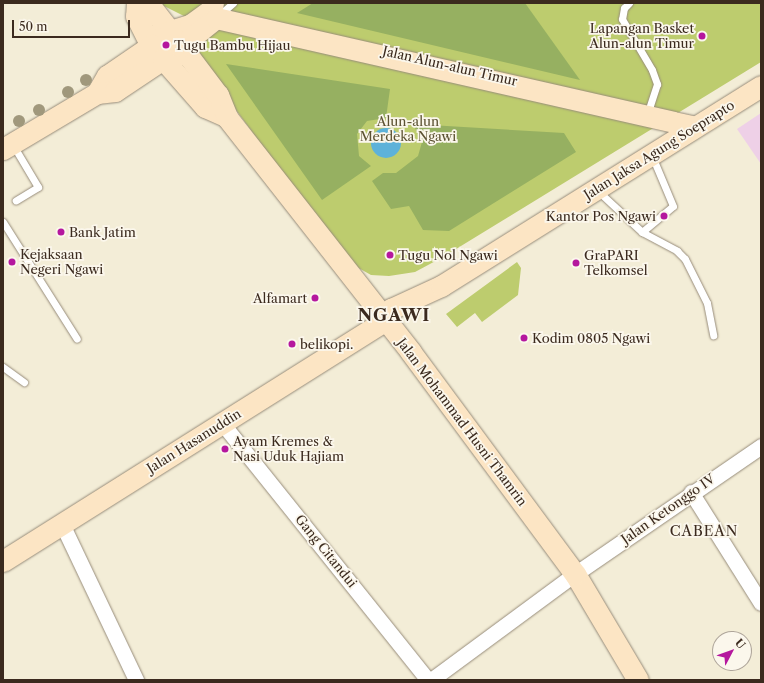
<!DOCTYPE html>
<style>
body{margin:0}
#map{position:relative;width:764px;height:683px;overflow:hidden;background:#f3edd7;font-family:"Libre Caslon Text",serif}
div>[style]{position:absolute}
.built>*{inset:0;background:#eed0e7}
.green>*{inset:0;background:#bdcc6e}
.forest>*{inset:0;background:#96b061}
.water>*{inset:0;background:#5db2d9}
.round{border-radius:50%}
.roads{filter:drop-shadow(0 0 1px #978c7a) drop-shadow(0 0 1px #978c7a)}
.lane>*{height:7px;margin:-3.5px;padding:0 3.5px;transform-origin:3.5px;border-radius:3.5px;background:#fff}
.street>*{height:15px;margin:-7.5px;padding:0 7.5px;transform-origin:7.5px;border-radius:7.5px;background:#fff}
.secondary>*{height:21px;margin:-10.5px;padding:0 10.5px;transform-origin:10.5px;border-radius:10.5px;background:#fce5c4}
.trees>*{width:12px;height:12px;margin:-6px;border-radius:50%;background:#a0987c}
.dots>*{width:11px;height:11px;translate:-50% -50%;box-sizing:border-box;border:2px solid #fbf7ec;border-radius:50%}
span{translate:-50% -50%;white-space:nowrap;text-align:center;line-height:1.15;-webkit-text-stroke:3.5px #fbf7ec;paint-order:stroke}
.poi-label{font-size:13px;color:#3b2a1e}
.right{translate:-100% -50%;text-align:right}
.left{translate:0 -50%;text-align:left}
.street-label{font-size:13px;color:#3b2a1e}
.park-label{font-size:13px;color:#5c5232}
.neighbourhood-label{font-size:14px;color:#3b2a1e;letter-spacing:1px}
.district-label{font-size:17px;color:#3b2a1e;font-weight:700;letter-spacing:1px}
.frame{position:absolute;inset:0;border:4px solid #3b2a1e;pointer-events:none}
.north{position:absolute;left:712px;top:631px;width:40px;height:40px;box-sizing:border-box;background:#fbf7ec;border:1px solid #aea59a;border-radius:50%;rotate:49deg;font-size:11px;font-weight:700;line-height:16px;text-align:center;color:#3b2a1e}
.north::after{content:'';display:block;margin:auto;width:14px;height:18px;background:#b5179e;clip-path:polygon(50% 0,100% 100%,50% 72%,0 100%)}
.scale{position:absolute;left:12px;top:20px;width:118px;height:18px;box-sizing:border-box;border:2px solid #3b2a1e;border-top:0;padding-left:5px;font-size:12px;line-height:14px;white-space:nowrap;color:#3b2a1e;-webkit-text-stroke:3px #fbf7ec;paint-order:stroke}
</style>
<div id="map">
<div class="built">
<div style="clip-path:polygon(761px 113px,761px 164px,737px 129px)"></div>
</div>
<div class="green">
<div style="clip-path:polygon(158px 3px,761px 3px,761px 62px,443px 257px,415px 272px,389px 276px,371px 275px,355px 266px,341px 253px,203px 65px,199px 49px,200px 40px,184px 16px)"></div>
<div style="clip-path:polygon(517px 262px,521px 268px,518px 295px,482px 322px,475px 313px,457px 327px,446px 314px)"></div>
</div>
<div class="forest">
<div style="clip-path:polygon(313px 3px,525px 3px,580px 80px,297px 13px)"></div>
<div style="clip-path:polygon(226px 64px,390px 89px,386px 118px,367px 121px,357px 134px,359px 156px,371px 166px,322px 200px)"></div>
<div style="clip-path:polygon(413px 124px,564px 133px,576px 152px,449px 231px,423px 230px,409px 206px,391px 209px,372px 181px,383px 173px,396px 173px,418px 156px,422px 142px)"></div>
</div>
<div class="water">
<div class="round" style="left:371px;top:128px;width:30px;height:30px"></div>
</div>
<div class="roads">
<div class="lane">
<div style="left:629px;top:3px;width:7px;rotate:135deg"></div>
<div style="left:624px;top:8px;width:11px;rotate:100deg"></div>
<div style="left:622px;top:19px;width:59px;rotate:59.5deg"></div>
<div style="left:652px;top:70px;width:15px;rotate:70deg"></div>
<div style="left:657px;top:84px;width:32px;rotate:108deg"></div>
<div style="left:218px;top:16px;width:20px;rotate:-41deg"></div>
<div style="left:13px;top:145px;width:49px;rotate:59.2deg"></div>
<div style="left:38px;top:187px;width:26px;rotate:149deg"></div>
<div style="left:598px;top:191px;width:60px;rotate:43deg"></div>
<div style="left:642px;top:232px;width:40px;rotate:-40deg"></div>
<div style="left:673px;top:206px;width:54px;rotate:-112.8deg"></div>
<div style="left:3px;top:222px;width:138px;rotate:57.7deg"></div>
<div style="left:642px;top:232px;width:40px;rotate:28deg"></div>
<div style="left:677px;top:251px;width:11px;rotate:45deg"></div>
<div style="left:685px;top:259px;width:49px;rotate:63.4deg"></div>
<div style="left:707px;top:303px;width:33px;rotate:79deg"></div>
<div style="left:3px;top:367px;width:26px;rotate:36deg"></div>
</div>
<div class="street">
<div style="left:222px;top:423px;width:329px;rotate:51.3deg"></div>
<div style="left:691px;top:492px;width:131px;rotate:57.8deg"></div>
<div style="left:62px;top:524px;width:173px;rotate:64.6deg"></div>
<div style="left:431px;top:680px;width:179px;rotate:-36.4deg"></div>
<div style="left:575px;top:574px;width:226px;rotate:-34.5deg"></div>
</div>
<div class="secondary">
<div style="left:137px;top:3px;width:13px;rotate:94deg"></div>
<div style="left:136px;top:16px;width:42px;rotate:63.4deg"></div>
<div style="left:155px;top:54px;width:6px;rotate:39deg"></div>
<div style="left:160px;top:58px;width:10px;rotate:6deg"></div>
<div style="left:170px;top:59px;width:7px;rotate:-27deg"></div>
<div style="left:176px;top:56px;width:11px;rotate:-63deg"></div>
<div style="left:181px;top:46px;width:12px;rotate:-110deg"></div>
<div style="left:177px;top:35px;width:12px;rotate:-160deg"></div>
<div style="left:166px;top:31px;width:11px;rotate:158deg"></div>
<div style="left:156px;top:35px;width:11px;rotate:112deg"></div>
<div style="left:148px;top:3px;width:36px;rotate:52deg"></div>
<div style="left:170px;top:31px;width:21px;rotate:-17deg"></div>
<div style="left:190px;top:25px;width:26px;rotate:-36deg"></div>
<div style="left:211px;top:10px;width:7px;rotate:-74deg"></div>
<div style="left:97px;top:93px;width:20px;rotate:-60deg"></div>
<div style="left:107px;top:76px;width:55px;rotate:-34.6deg"></div>
<div style="left:3px;top:149px;width:109px;rotate:-30.8deg"></div>
<div style="left:97px;top:93px;width:18px;rotate:-6deg"></div>
<div style="left:115px;top:91px;width:58px;rotate:-33.7deg"></div>
<div style="left:163px;top:59px;width:64px;rotate:48.8deg"></div>
<div style="left:205px;top:107px;width:24px;rotate:24deg"></div>
<div style="left:385px;top:320px;width:13px;rotate:-61deg"></div>
<div style="left:391px;top:309px;width:55px;rotate:-24.7deg"></div>
<div style="left:441px;top:286px;width:377px;rotate:-32deg"></div>
<div style="left:3px;top:561px;width:452px;rotate:-32.2deg"></div>
<div style="left:638px;top:680px;width:123px;rotate:-120.7deg"></div>
<div style="left:575px;top:574px;width:276px;rotate:-126.5deg"></div>
<div style="left:411px;top:352px;width:298px;rotate:-128.1deg"></div>
<div style="left:227px;top:117px;width:24px;rotate:-112deg"></div>
<div style="left:218px;top:95px;width:61px;rotate:-127.1deg"></div>
<div style="left:181px;top:46px;width:45px;rotate:-38.7deg"></div>
<div style="left:216px;top:18px;width:490px;rotate:12.8deg"></div>
</div>
</div>
<div class="trees">
<div style="left:86px;top:80px"></div>
<div style="left:68px;top:92px"></div>
<div style="left:39px;top:110px"></div>
<div style="left:19px;top:121px"></div>
</div>
<div class="dots">
<div style="left:702px;top:36px;background:#b5179e"></div>
<div style="left:166px;top:45px;background:#b5179e"></div>
<div style="left:664px;top:216px;background:#b5179e"></div>
<div style="left:61px;top:232px;background:#b5179e"></div>
<div style="left:390px;top:255px;background:#b5179e"></div>
<div style="left:12px;top:262px;background:#b5179e"></div>
<div style="left:576px;top:263px;background:#b5179e"></div>
<div style="left:315px;top:298px;background:#b5179e"></div>
<div style="left:524px;top:338px;background:#b5179e"></div>
<div style="left:292px;top:344px;background:#b5179e"></div>
<div style="left:225px;top:449px;background:#b5179e"></div>
</div>
<div class="poi-label">
<span class="right" style="left:694px;top:36px">Lapangan Basket<br>Alun-alun Timur</span>
<span class="left" style="left:174px;top:45px">Tugu Bambu Hijau</span>
<span class="right" style="left:656px;top:216px">Kantor Pos Ngawi</span>
<span class="left" style="left:69px;top:232px">Bank Jatim</span>
<span class="left" style="left:20px;top:262px">Kejaksaan<br>Negeri Ngawi</span>
<span class="left" style="left:398px;top:255px">Tugu Nol Ngawi</span>
<span class="left" style="left:584px;top:263px">GraPARI<br>Telkomsel</span>
<span class="right" style="left:307px;top:298px">Alfamart</span>
<span class="left" style="left:532px;top:338px">Kodim 0805 Ngawi</span>
<span class="left" style="left:300px;top:344px">belikopi.</span>
<span class="left" style="left:233px;top:449px">Ayam Kremes &amp;<br>Nasi Uduk Hajiam</span>
</div>
<div class="street-label">
<span style="left:450px;top:66px;rotate:13deg">Jalan Alun-alun Timur</span>
<span style="left:659px;top:150px;rotate:-32deg">Jalan Jaksa Agung Soeprapto</span>
<span style="left:462px;top:422px;rotate:53deg">Jalan Mohammad Husni Thamrin</span>
<span style="left:194px;top:441px;rotate:-32deg">Jalan Hasanuddin</span>
<span style="left:668px;top:509px;rotate:-35deg">Jalan Ketonggo IV</span>
<span style="left:326px;top:551px;rotate:51deg">Gang Citandui</span>
</div>
<div class="park-label">
<span style="left:408px;top:129px">Alun-alun<br>Merdeka Ngawi</span>
</div>
<div class="neighbourhood-label">
<span style="left:704px;top:531px">CABEAN</span>
</div>
<div class="district-label">
<span style="left:394px;top:316px">NGAWI</span>
</div>
<div class="frame"></div>
<div class="north">U</div>
<div class="scale">50 m</div>
</div>
